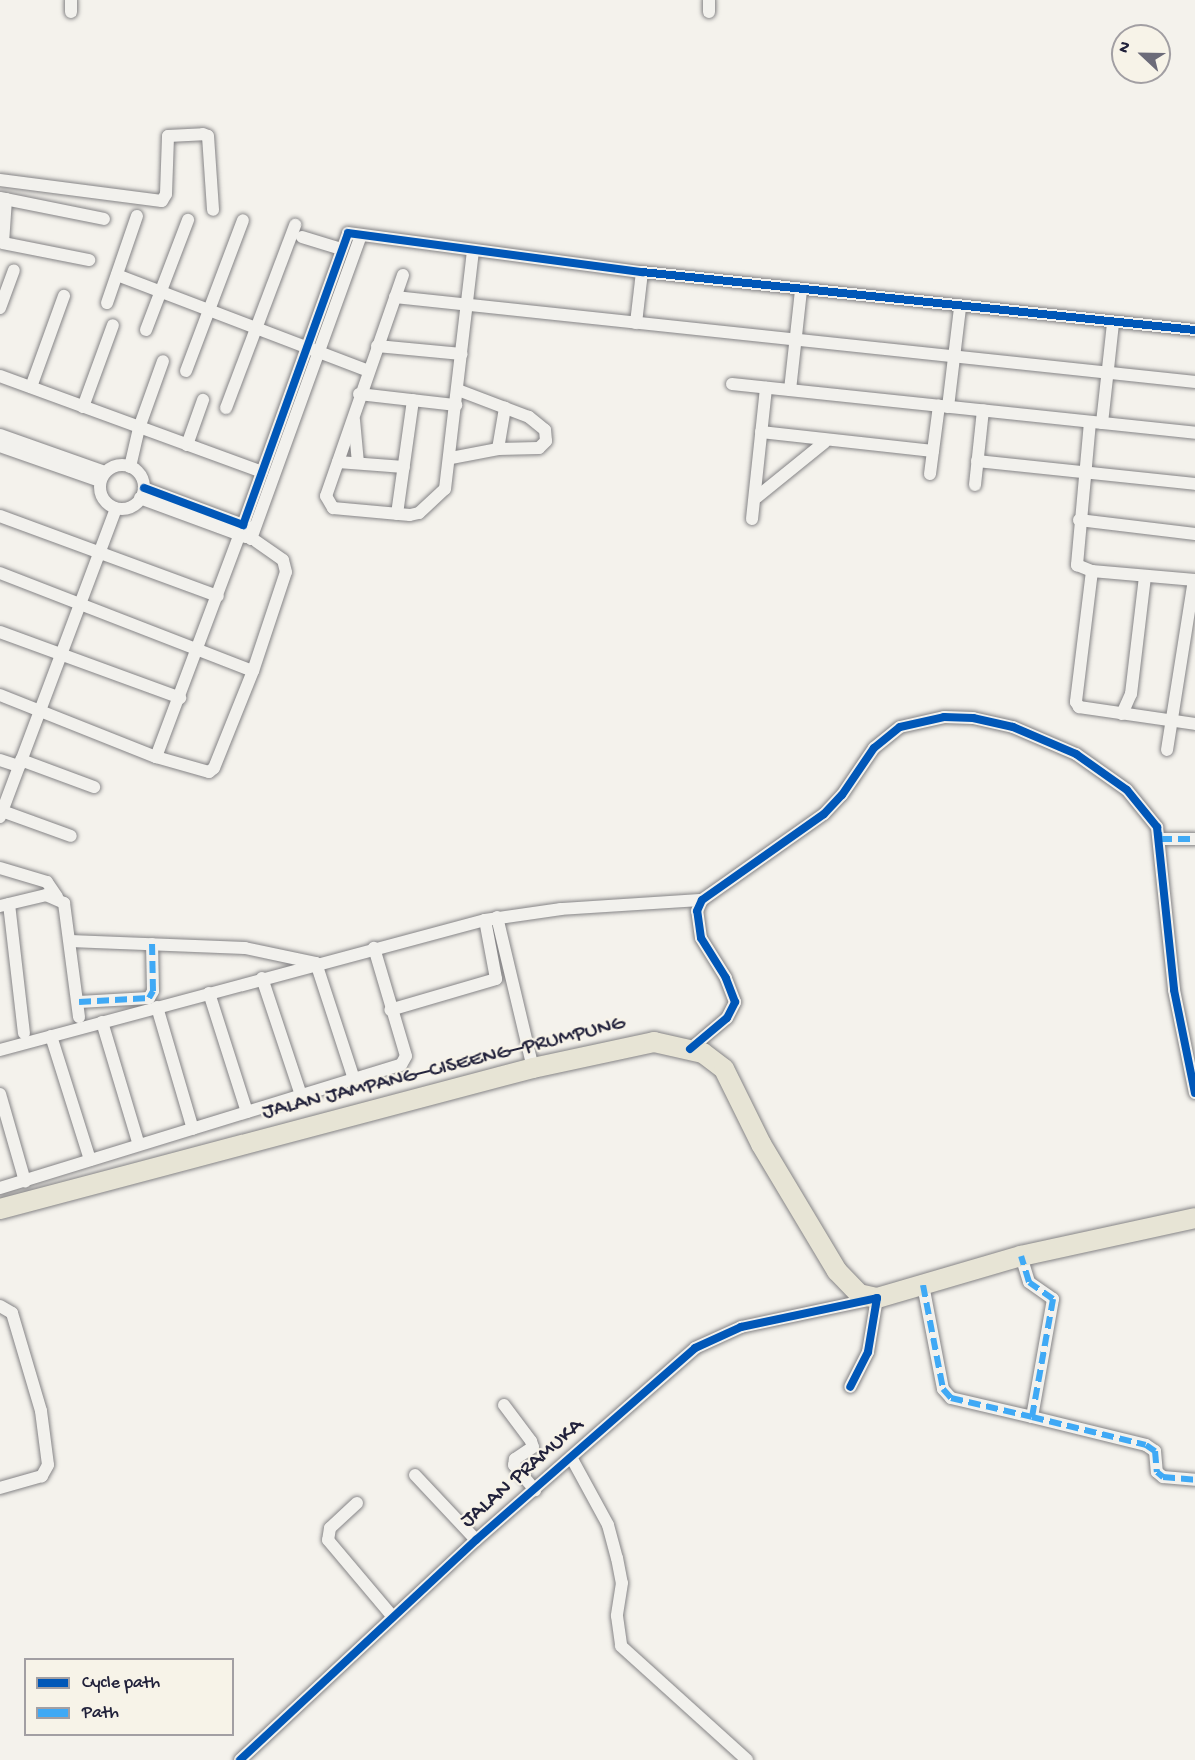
<!DOCTYPE html>
<meta charset="utf-8">
<style>
body{margin:0}
#map{position:relative;width:1195px;height:1760px;overflow:hidden;background:#f4f2ec;font-family:"Gochi Hand",sans-serif}
div>[style]{position:absolute}
.roads{filter:drop-shadow(0 0 2px #858486) drop-shadow(0 0 2px #858486)}
.street>*{height:12px;margin:-6px;padding:0 6px;transform-origin:6px;border-radius:6px;background:#f2f1ed}
.street>.ring{margin:-6px;padding:0;box-sizing:content-box;background:none;border:12px solid #f2f1ed;border-radius:50%}
.primary>*{height:20px;margin:-10px;padding:0 10px;transform-origin:10px;border-radius:10px;background:#e7e4d5}
.quiet>*{height:6px;margin-top:-3px;transform-origin:0;background:repeating-linear-gradient(90deg,#3fa9f5 0 12px,transparent 0 18px)}
.cycleway>*{height:8px;margin:-4px;padding:0 4px;transform-origin:4px;border-radius:4px;background:#0057b8}
span{translate:-50% -50%;white-space:nowrap;text-align:center;line-height:1.15;-webkit-text-stroke:4.5px #f7f3e8;paint-order:stroke}
.street-label{font-size:22px;color:#22223b}
.legend{position:absolute;left:24px;top:1658px;width:210px;height:78px;box-sizing:border-box;background:#f7f3e8;border:2px solid #a29fa3;margin:0;padding:8px 10px;list-style:none;font-size:18px;color:#22223b}
.legend li{display:flex;align-items:center;gap:12px;height:30px}
.legend b{width:30px;border:2px solid #a29fa3}
.north{position:absolute;left:1111px;top:24px;width:60px;height:60px;box-sizing:border-box;background:#f7f3e8;border:2px solid #a29fa3;border-radius:50%;rotate:292deg;font-size:16px;font-weight:700;line-height:24px;text-align:center;color:#22223b}
.north::after{content:'';display:block;margin:auto;width:21px;height:27px;background:#6c6b79;clip-path:polygon(50% 0,100% 100%,50% 72%,0 100%)}
</style>
<div id="map">
<div class="roads">
<div class="street">
<div style="left:709px;top:0;width:12px;rotate:90deg"></div>
<div style="left:71px;top:12px;width:12px;rotate:-90deg"></div>
<div style="left:0;top:180px;width:163px;rotate:7.4deg"></div>
<div style="left:162px;top:201px;width:8px;rotate:-60deg"></div>
<div style="left:166px;top:194px;width:58px;rotate:-88deg"></div>
<div style="left:168px;top:136px;width:35px;rotate:-3deg"></div>
<div style="left:203px;top:134px;width:5px;rotate:22deg"></div>
<div style="left:208px;top:136px;width:74px;rotate:86.1deg"></div>
<div style="left:0;top:198px;width:106px;rotate:11.4deg"></div>
<div style="left:6px;top:199px;width:44px;rotate:93.9deg"></div>
<div style="left:3px;top:243px;width:88px;rotate:11.2deg"></div>
<div style="left:302px;top:237px;width:41px;rotate:17.1deg"></div>
<div style="left:117px;top:275px;width:269px;rotate:20.9deg"></div>
<div style="left:403px;top:275px;width:234px;rotate:109.2deg"></div>
<div style="left:326px;top:496px;width:14px;rotate:60deg"></div>
<div style="left:333px;top:508px;width:77px;rotate:5.2deg"></div>
<div style="left:410px;top:515px;width:9px;rotate:-13deg"></div>
<div style="left:419px;top:513px;width:35px;rotate:-43deg"></div>
<div style="left:445px;top:489px;width:239px;rotate:-83.3deg"></div>
<div style="left:395px;top:297px;width:805px;rotate:6.06deg"></div>
<div style="left:107px;top:303px;width:92px;rotate:-71deg"></div>
<div style="left:0;top:308px;width:40px;rotate:-69.8deg"></div>
<div style="left:636px;top:323px;width:51px;rotate:-83.3deg"></div>
<div style="left:146px;top:330px;width:118px;rotate:-69.1deg"></div>
<div style="left:377px;top:346px;width:85px;rotate:5.4deg"></div>
<div style="left:186px;top:371px;width:161px;rotate:-69.3deg"></div>
<div style="left:0;top:376px;width:279px;rotate:20.1deg"></div>
<div style="left:732px;top:384px;width:466px;rotate:6deg"></div>
<div style="left:31px;top:387px;width:97px;rotate:-70.1deg"></div>
<div style="left:790px;top:390px;width:101px;rotate:-83.7deg"></div>
<div style="left:359px;top:394px;width:98px;rotate:6.5deg"></div>
<div style="left:83px;top:407px;width:87px;rotate:-69.9deg"></div>
<div style="left:948px;top:407px;width:100px;rotate:-83.1deg"></div>
<div style="left:226px;top:408px;width:196px;rotate:-69.3deg"></div>
<div style="left:354px;top:420px;width:43px;rotate:84.7deg"></div>
<div style="left:1090px;top:422px;width:144px;rotate:95.2deg"></div>
<div style="left:1077px;top:565px;width:16px;rotate:22deg"></div>
<div style="left:1092px;top:571px;width:103px;rotate:5deg"></div>
<div style="left:1102px;top:423px;width:101px;rotate:-83.7deg"></div>
<div style="left:761px;top:432px;width:173px;rotate:6.3deg"></div>
<div style="left:0;top:435px;width:111px;rotate:19.4deg"></div>
<div style="left:187px;top:445px;width:48px;rotate:-70.4deg"></div>
<div style="left:0;top:446px;width:106px;rotate:19.3deg"></div>
<div style="left:498px;top:449px;width:42px;rotate:-80.3deg"></div>
<div style="left:451px;top:458px;width:48px;rotate:-10.8deg"></div>
<div style="left:498px;top:449px;width:41px;rotate:-1.4deg"></div>
<div style="left:539px;top:448px;width:10px;rotate:-45deg"></div>
<div style="left:546px;top:441px;width:11px;rotate:-95deg"></div>
<div style="left:545px;top:430px;width:21px;rotate:-141deg"></div>
<div style="left:529px;top:417px;width:76px;rotate:-159.2deg"></div>
<div style="left:977px;top:461px;width:219px;rotate:6deg"></div>
<div style="left:338px;top:462px;width:66px;rotate:4.3deg"></div>
<div class="ring" style="left:100px;top:465px;width:32px;height:32px"></div>
<div style="left:130px;top:467px;width:40px;rotate:-77deg"></div>
<div style="left:139px;top:428px;width:71px;rotate:-70.3deg"></div>
<div style="left:930px;top:474px;width:69px;rotate:-82.5deg"></div>
<div style="left:975px;top:485px;width:75px;rotate:-83.9deg"></div>
<div style="left:144px;top:488px;width:106px;rotate:20.5deg"></div>
<div style="left:243px;top:525px;width:310px;rotate:-70.2deg"></div>
<div style="left:348px;top:233px;width:297px;rotate:7.6deg"></div>
<div style="left:642px;top:272px;width:556px;rotate:5.99deg"></div>
<div style="left:757px;top:497px;width:87px;rotate:-39deg"></div>
<div style="left:140px;top:498px;width:113px;rotate:20.2deg"></div>
<div style="left:397px;top:514px;width:115px;rotate:-82deg"></div>
<div style="left:0;top:516px;width:232px;rotate:20.2deg"></div>
<div style="left:752px;top:519px;width:132px;rotate:-83.9deg"></div>
<div style="left:1079px;top:520px;width:117px;rotate:6.9deg"></div>
<div style="left:251px;top:539px;width:323px;rotate:-70.1deg"></div>
<div style="left:1092px;top:571px;width:132px;rotate:97deg"></div>
<div style="left:1076px;top:702px;width:6px;rotate:59deg"></div>
<div style="left:1079px;top:707px;width:117px;rotate:8.3deg"></div>
<div style="left:0;top:573px;width:271px;rotate:21.2deg"></div>
<div style="left:0;top:632px;width:192px;rotate:20.1deg"></div>
<div style="left:0;top:695px;width:168px;rotate:21.7deg"></div>
<div style="left:156px;top:757px;width:55px;rotate:15.8deg"></div>
<div style="left:209px;top:772px;width:6px;rotate:-39deg"></div>
<div style="left:214px;top:768px;width:105px;rotate:-68.1deg"></div>
<div style="left:253px;top:671px;width:104px;rotate:-71.6deg"></div>
<div style="left:286px;top:572px;width:12px;rotate:-104deg"></div>
<div style="left:283px;top:560px;width:33px;rotate:-145deg"></div>
<div style="left:1122px;top:714px;width:22px;rotate:-66deg"></div>
<div style="left:1131px;top:694px;width:118px;rotate:-83.2deg"></div>
<div style="left:1167px;top:750px;width:172px;rotate:-81deg"></div>
<div style="left:156px;top:757px;width:248px;rotate:-69.4deg"></div>
<div style="left:243px;top:525px;width:8px;rotate:23deg"></div>
<div style="left:0;top:760px;width:20px;rotate:18deg"></div>
<div style="left:21px;top:760px;width:78px;rotate:20.3deg"></div>
<div style="left:2px;top:811px;width:73px;rotate:19.9deg"></div>
<div style="left:0;top:817px;width:329px;rotate:-69.4deg"></div>
<div style="left:1160px;top:839px;width:35px"></div>
<div style="left:0;top:868px;width:49px;rotate:16.6deg"></div>
<div style="left:47px;top:882px;width:18px;rotate:56deg"></div>
<div style="left:9px;top:904px;width:130px;rotate:83.4deg"></div>
<div style="left:0;top:906px;width:47px;rotate:-13.4deg"></div>
<div style="left:46px;top:895px;width:20px;rotate:24deg"></div>
<div style="left:64px;top:903px;width:115px;rotate:82.5deg"></div>
<div style="left:497px;top:917px;width:155px;rotate:76.6deg"></div>
<div style="left:485px;top:920px;width:77px;rotate:-8.2deg"></div>
<div style="left:561px;top:909px;width:141px;rotate:-3.7deg"></div>
<div style="left:70px;top:941px;width:175px;rotate:2.3deg"></div>
<div style="left:245px;top:948px;width:73px;rotate:11.9deg"></div>
<div style="left:316px;top:963px;width:122px;rotate:71.9deg"></div>
<div style="left:262px;top:978px;width:123px;rotate:71.6deg"></div>
<div style="left:209px;top:993px;width:125px;rotate:72.3deg"></div>
<div style="left:79px;top:1002px;width:70px;rotate:-3.3deg"></div>
<div style="left:149px;top:998px;width:8px;rotate:-60deg"></div>
<div style="left:153px;top:991px;width:47px;rotate:-91.2deg"></div>
<div style="left:157px;top:1007px;width:127px;rotate:73.6deg"></div>
<div style="left:102px;top:1022px;width:128px;rotate:73.3deg"></div>
<div style="left:51px;top:1036px;width:130px;rotate:72.5deg"></div>
<div style="left:690px;top:1049px;width:48px;rotate:-40deg"></div>
<div style="left:727px;top:1018px;width:18px;rotate:-63deg"></div>
<div style="left:735px;top:1002px;width:26px;rotate:-111deg"></div>
<div style="left:726px;top:978px;width:47px;rotate:-122deg"></div>
<div style="left:701px;top:938px;width:27px;rotate:-98deg"></div>
<div style="left:697px;top:911px;width:12px;rotate:-66deg"></div>
<div style="left:702px;top:900px;width:149px;rotate:-35.2deg"></div>
<div style="left:824px;top:814px;width:26px;rotate:-47deg"></div>
<div style="left:842px;top:795px;width:57px;rotate:-55.8deg"></div>
<div style="left:874px;top:748px;width:33px;rotate:-39deg"></div>
<div style="left:900px;top:727px;width:45px;rotate:-12.8deg"></div>
<div style="left:944px;top:717px;width:29px;rotate:2deg"></div>
<div style="left:973px;top:718px;width:41px;rotate:12.7deg"></div>
<div style="left:1013px;top:727px;width:69px;rotate:23.2deg"></div>
<div style="left:1076px;top:754px;width:62px;rotate:35.2deg"></div>
<div style="left:1127px;top:790px;width:48px;rotate:51deg"></div>
<div style="left:1157px;top:827px;width:164px;rotate:84deg"></div>
<div style="left:1174px;top:990px;width:105px;rotate:78.5deg"></div>
<div style="left:0;top:1050px;width:502px;rotate:-15deg"></div>
<div style="left:485px;top:920px;width:60px;rotate:79.4deg"></div>
<div style="left:496px;top:979px;width:110px;rotate:163.7deg"></div>
<div style="left:0;top:1094px;width:91px;rotate:74deg"></div>
<div style="left:0;top:1188px;width:419px;rotate:-17.1deg"></div>
<div style="left:401px;top:1065px;width:10px;rotate:-61deg"></div>
<div style="left:406px;top:1056px;width:113px;rotate:-106.5deg"></div>
<div style="left:923px;top:1285px;width:106px;rotate:79.1deg"></div>
<div style="left:943px;top:1389px;width:12px;rotate:48deg"></div>
<div style="left:951px;top:1398px;width:83px;rotate:13.2deg"></div>
<div style="left:1032px;top:1417px;width:120px;rotate:-79.9deg"></div>
<div style="left:1053px;top:1299px;width:29px;rotate:-145deg"></div>
<div style="left:1029px;top:1282px;width:27px;rotate:-107deg"></div>
<div style="left:0;top:1306px;width:14px;rotate:30deg"></div>
<div style="left:12px;top:1313px;width:102px;rotate:73.5deg"></div>
<div style="left:41px;top:1411px;width:54px;rotate:82.6deg"></div>
<div style="left:48px;top:1465px;width:13px;rotate:119deg"></div>
<div style="left:42px;top:1476px;width:44px;rotate:164.1deg"></div>
<div style="left:504px;top:1405px;width:45px;rotate:53.1deg"></div>
<div style="left:531px;top:1441px;width:6px;rotate:72deg"></div>
<div style="left:533px;top:1447px;width:22px;rotate:146deg"></div>
<div style="left:515px;top:1459px;width:6px;rotate:99deg"></div>
<div style="left:514px;top:1465px;width:33px;rotate:50deg"></div>
<div style="left:1032px;top:1417px;width:117px;rotate:13.8deg"></div>
<div style="left:1146px;top:1445px;width:11px;rotate:34deg"></div>
<div style="left:1155px;top:1451px;width:21px;rotate:85deg"></div>
<div style="left:1157px;top:1472px;width:8px;rotate:40deg"></div>
<div style="left:1163px;top:1477px;width:32px;rotate:5deg"></div>
<div style="left:571px;top:1457px;width:77px;rotate:61.4deg"></div>
<div style="left:608px;top:1525px;width:34px;rotate:75deg"></div>
<div style="left:617px;top:1558px;width:25px;rotate:79deg"></div>
<div style="left:622px;top:1583px;width:33px;rotate:99deg"></div>
<div style="left:617px;top:1616px;width:30px;rotate:82deg"></div>
<div style="left:621px;top:1646px;width:170px;rotate:42.1deg"></div>
<div style="left:415px;top:1475px;width:89px;rotate:46.8deg"></div>
<div style="left:357px;top:1503px;width:37px;rotate:137deg"></div>
<div style="left:330px;top:1528px;width:12px;rotate:99deg"></div>
<div style="left:328px;top:1540px;width:99px;rotate:49.9deg"></div>
<div style="left:240px;top:1760px;width:323px;rotate:-43deg"></div>
<div style="left:476px;top:1540px;width:291px;rotate:-41.2deg"></div>
<div style="left:695px;top:1348px;width:51px;rotate:-24.5deg"></div>
<div style="left:741px;top:1327px;width:139px;rotate:-12deg"></div>
<div style="left:877px;top:1298px;width:55px;rotate:99.5deg"></div>
<div style="left:868px;top:1352px;width:39px;rotate:117deg"></div>
</div>
<div class="primary">
<div style="left:0;top:1209px;width:551px;rotate:-14.82deg"></div>
<div style="left:533px;top:1068px;width:124px;rotate:-12.1deg"></div>
<div style="left:654px;top:1042px;width:50px;rotate:12.7deg"></div>
<div style="left:703px;top:1053px;width:26px;rotate:37deg"></div>
<div style="left:724px;top:1069px;width:84px;rotate:63.7deg"></div>
<div style="left:761px;top:1144px;width:148px;rotate:59.1deg"></div>
<div style="left:837px;top:1271px;width:32px;rotate:46deg"></div>
<div style="left:859px;top:1294px;width:18px;rotate:13deg"></div>
<div style="left:877px;top:1298px;width:150px;rotate:-16.3deg"></div>
<div style="left:1021px;top:1256px;width:178px;rotate:-12.3deg"></div>
</div>
</div>
<div class="quiet">
<div style="left:1159px;top:832px;width:7px;rotate:82deg"></div>
<div style="left:1160px;top:839px;width:35px"></div>
<div style="left:79px;top:1002px;width:70px;rotate:-3.3deg"></div>
<div style="left:149px;top:998px;width:8px;rotate:-60deg"></div>
<div style="left:153px;top:991px;width:47px;rotate:-91.2deg"></div>
<div style="left:923px;top:1285px;width:106px;rotate:79.1deg"></div>
<div style="left:943px;top:1389px;width:12px;rotate:48deg"></div>
<div style="left:951px;top:1398px;width:83px;rotate:13.2deg"></div>
<div style="left:1032px;top:1417px;width:120px;rotate:-79.9deg"></div>
<div style="left:1053px;top:1299px;width:29px;rotate:-145deg"></div>
<div style="left:1029px;top:1282px;width:27px;rotate:-107deg"></div>
<div style="left:1032px;top:1417px;width:117px;rotate:13.8deg"></div>
<div style="left:1146px;top:1445px;width:11px;rotate:34deg"></div>
<div style="left:1155px;top:1451px;width:21px;rotate:85deg"></div>
<div style="left:1157px;top:1472px;width:8px;rotate:40deg"></div>
<div style="left:1163px;top:1477px;width:32px;rotate:5deg"></div>
</div>
<div class="cycleway">
<div style="left:144px;top:488px;width:106px;rotate:20.5deg"></div>
<div style="left:243px;top:525px;width:310px;rotate:-70.2deg"></div>
<div style="left:348px;top:233px;width:297px;rotate:7.6deg"></div>
<div style="left:642px;top:272px;width:556px;rotate:5.99deg"></div>
<div style="left:690px;top:1049px;width:48px;rotate:-40deg"></div>
<div style="left:727px;top:1018px;width:18px;rotate:-63deg"></div>
<div style="left:735px;top:1002px;width:26px;rotate:-111deg"></div>
<div style="left:726px;top:978px;width:47px;rotate:-122deg"></div>
<div style="left:701px;top:938px;width:27px;rotate:-98deg"></div>
<div style="left:697px;top:911px;width:12px;rotate:-66deg"></div>
<div style="left:702px;top:900px;width:149px;rotate:-35.2deg"></div>
<div style="left:824px;top:814px;width:26px;rotate:-47deg"></div>
<div style="left:842px;top:795px;width:57px;rotate:-55.8deg"></div>
<div style="left:874px;top:748px;width:33px;rotate:-39deg"></div>
<div style="left:900px;top:727px;width:45px;rotate:-12.8deg"></div>
<div style="left:944px;top:717px;width:29px;rotate:2deg"></div>
<div style="left:973px;top:718px;width:41px;rotate:12.7deg"></div>
<div style="left:1013px;top:727px;width:69px;rotate:23.2deg"></div>
<div style="left:1076px;top:754px;width:62px;rotate:35.2deg"></div>
<div style="left:1127px;top:790px;width:48px;rotate:51deg"></div>
<div style="left:1157px;top:827px;width:164px;rotate:84deg"></div>
<div style="left:1174px;top:990px;width:105px;rotate:78.5deg"></div>
<div style="left:240px;top:1760px;width:323px;rotate:-43deg"></div>
<div style="left:476px;top:1540px;width:291px;rotate:-41.2deg"></div>
<div style="left:695px;top:1348px;width:51px;rotate:-24.5deg"></div>
<div style="left:741px;top:1327px;width:139px;rotate:-12deg"></div>
<div style="left:877px;top:1298px;width:55px;rotate:99.5deg"></div>
<div style="left:868px;top:1352px;width:39px;rotate:117deg"></div>
</div>
<div class="street-label">
<span style="left:444px;top:1069px;rotate:-14deg">JALAN JAMPANG–CISEENG–PRUMPUNG</span>
<span style="left:523px;top:1474px;rotate:-41deg">JALAN PRAMUKA</span>
</div>
<ul class="legend">
<li><b style="height:8px;background:#0057b8"></b>Cycle path</li>
<li><b style="height:8px;background:#3fa9f5"></b>Path</li>
</ul>
<div class="north">N</div>
</div>
